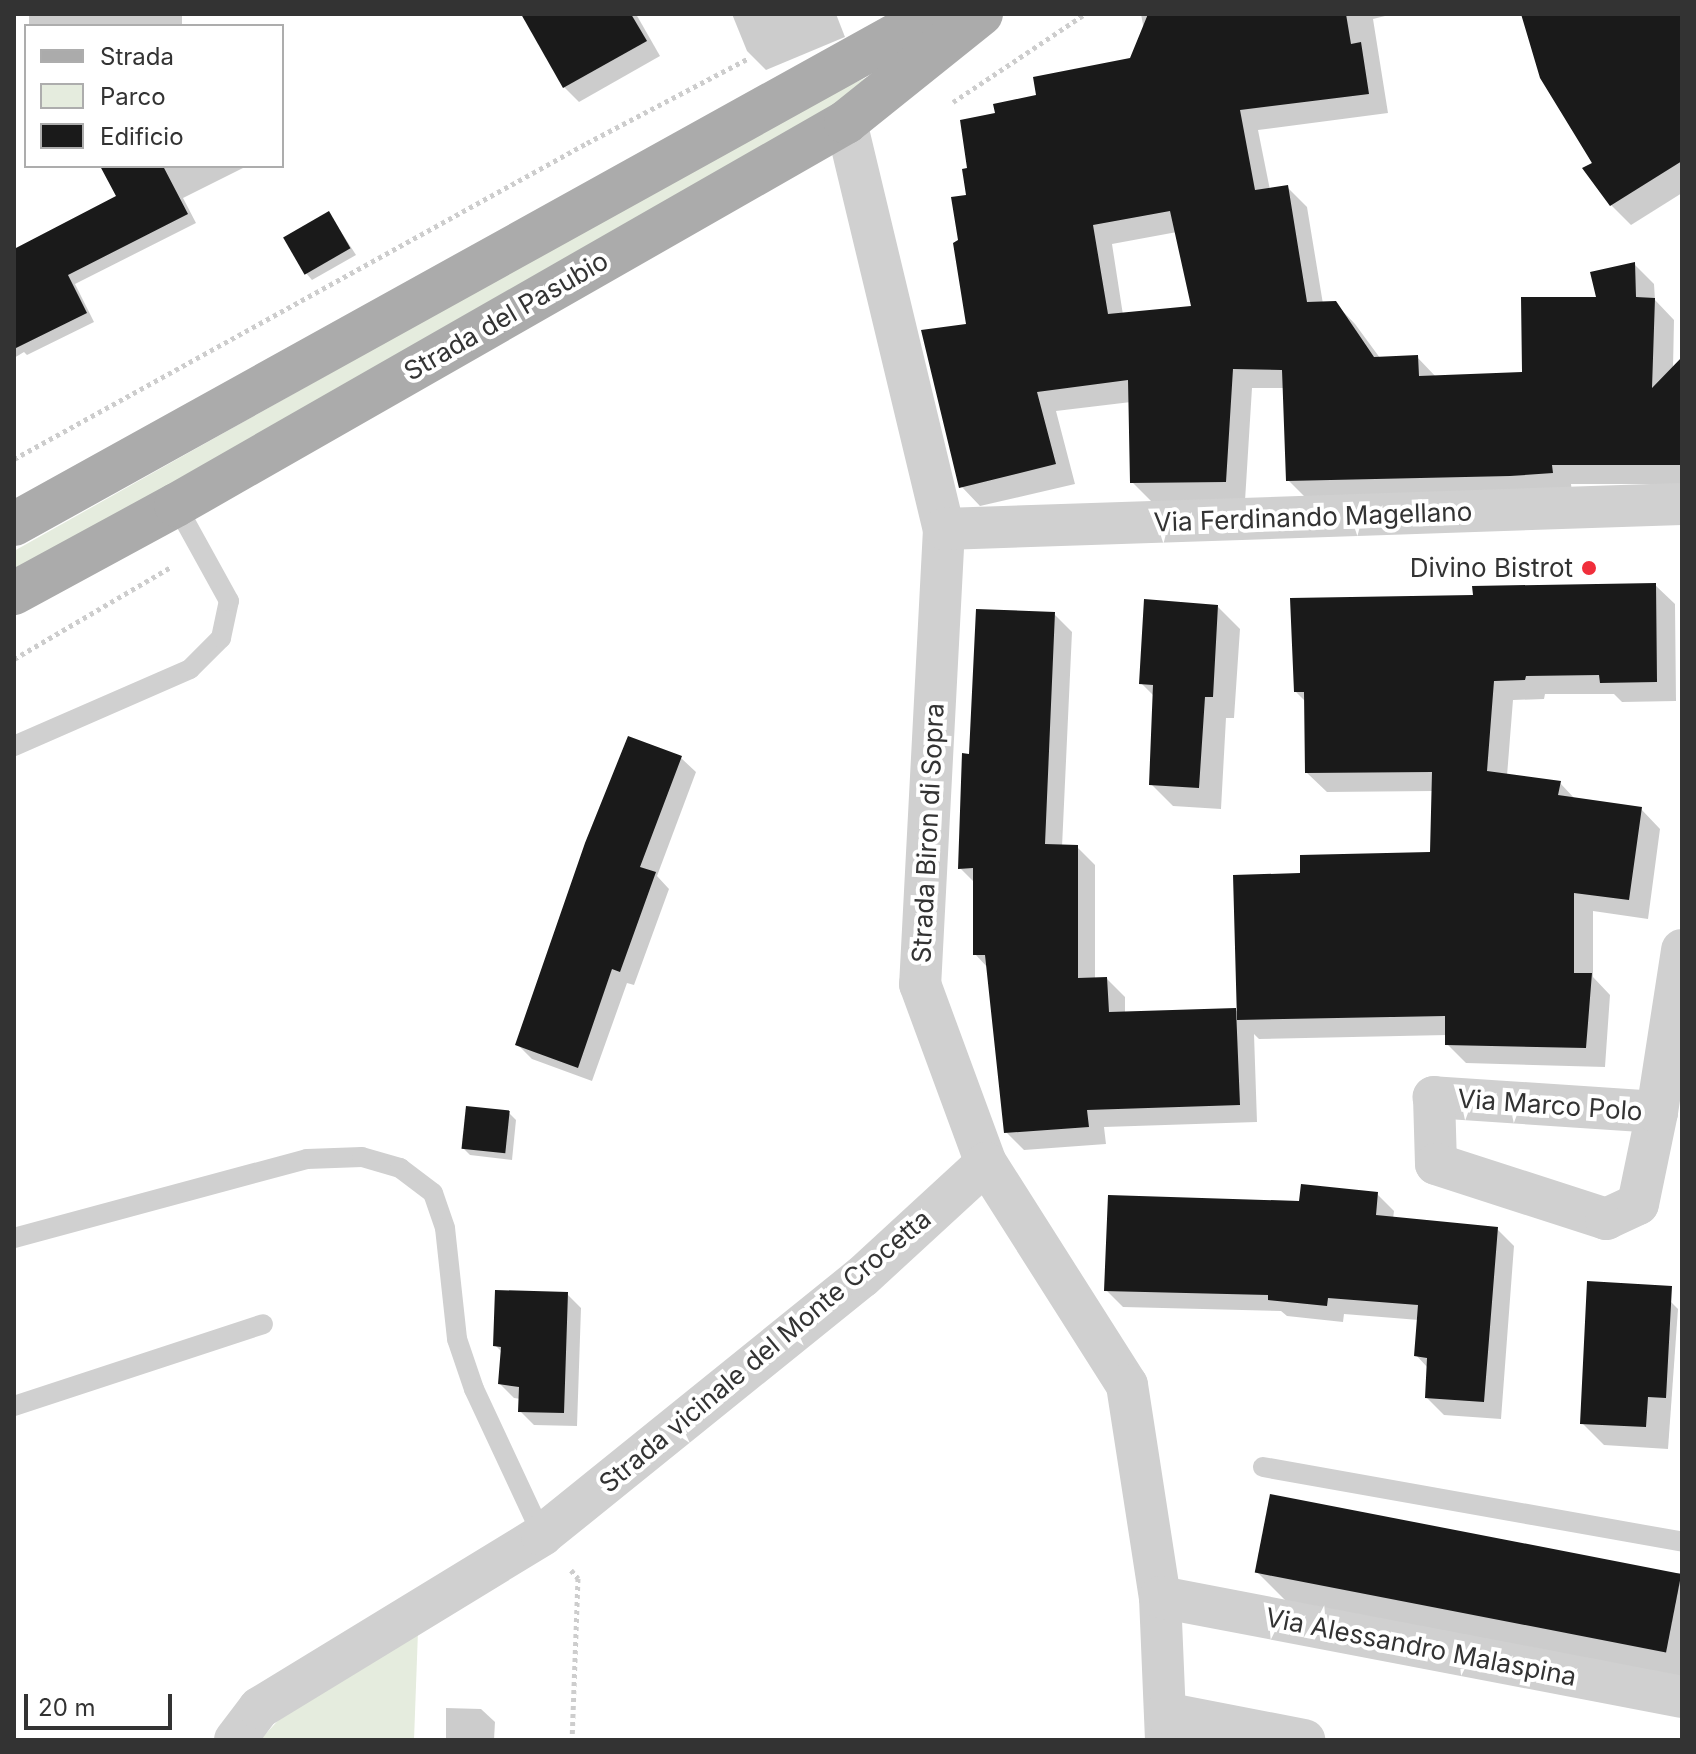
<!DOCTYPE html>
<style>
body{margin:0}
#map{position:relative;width:1696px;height:1754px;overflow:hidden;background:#fff;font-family:Inter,sans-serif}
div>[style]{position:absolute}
.green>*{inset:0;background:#e5ecde}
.shadow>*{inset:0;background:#0003;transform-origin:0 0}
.building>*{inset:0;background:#1a1a1a;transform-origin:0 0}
.path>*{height:5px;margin-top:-2.5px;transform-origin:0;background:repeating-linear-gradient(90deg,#cdcdcd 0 4px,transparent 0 8px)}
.lane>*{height:20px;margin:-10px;padding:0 10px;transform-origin:10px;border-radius:10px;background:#d0d0d0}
.street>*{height:42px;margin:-21px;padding:0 21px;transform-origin:21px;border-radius:21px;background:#d0d0d0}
.primary>*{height:44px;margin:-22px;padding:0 22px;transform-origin:22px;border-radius:22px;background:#ababab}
.dots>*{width:22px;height:22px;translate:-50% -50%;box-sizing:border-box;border:4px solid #fff;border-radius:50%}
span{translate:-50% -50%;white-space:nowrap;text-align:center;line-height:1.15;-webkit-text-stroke:8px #fff;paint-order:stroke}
.street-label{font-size:26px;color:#333}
.poi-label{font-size:26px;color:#333}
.right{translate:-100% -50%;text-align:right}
.frame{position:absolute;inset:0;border:16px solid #333;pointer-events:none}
.legend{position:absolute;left:24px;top:24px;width:260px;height:144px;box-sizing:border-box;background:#fff;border:2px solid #adadad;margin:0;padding:10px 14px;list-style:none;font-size:24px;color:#333}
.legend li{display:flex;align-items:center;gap:16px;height:40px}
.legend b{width:40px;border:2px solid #adadad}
.scale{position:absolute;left:24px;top:1694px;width:148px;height:36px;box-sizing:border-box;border:4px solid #333;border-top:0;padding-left:10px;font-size:24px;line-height:28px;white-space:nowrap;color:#333;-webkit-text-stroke:6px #fff;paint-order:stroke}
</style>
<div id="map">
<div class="green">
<div style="clip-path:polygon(901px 62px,815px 123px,14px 573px,14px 551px,812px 102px)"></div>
<div style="clip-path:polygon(418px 1631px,414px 1740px,260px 1740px,285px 1713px)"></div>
</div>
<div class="shadow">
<div style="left:29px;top:14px;width:153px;height:13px"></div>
<div style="clip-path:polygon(528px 14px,636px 14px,660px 56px,579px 102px,564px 87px)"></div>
<div style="clip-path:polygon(732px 14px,836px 14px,845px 37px,766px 70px,747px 51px)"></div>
<div style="clip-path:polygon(evenodd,1141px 14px,1393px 14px,1373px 19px,1388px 113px,1258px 130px,1270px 190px,1287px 187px,1307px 207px,1323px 304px,1335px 303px,1355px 324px,1380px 358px,1417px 357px,1437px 378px,1524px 374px,1634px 264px,1654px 284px,1655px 300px,1674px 320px,1673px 369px,1682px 360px,1682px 489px,1670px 484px,1571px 484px,1572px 493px,1308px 500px,1288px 480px,1285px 388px,1252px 388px,1245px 501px,1152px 502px,1132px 482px,1131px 402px,1056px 411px,1075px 484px,980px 506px,961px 486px,969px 326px,960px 240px,970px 170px,997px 115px,1131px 60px,1144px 30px,1141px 14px,1177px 232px,1193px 308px,1123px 315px,1112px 244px,1177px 232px)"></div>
<div style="clip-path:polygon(1523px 14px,1682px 14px,1682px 193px,1631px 225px,1611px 205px)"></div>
<div style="clip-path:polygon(103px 166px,247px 166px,183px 198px,196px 223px,75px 284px,94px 322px,27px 355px,24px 352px,14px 358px,14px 251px,119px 197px)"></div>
<div style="clip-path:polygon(329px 213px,356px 255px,312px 280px,306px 273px)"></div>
<div style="clip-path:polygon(1655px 585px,1675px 604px,1676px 701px,1622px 702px,1614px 694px,1545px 694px,1544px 699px,1513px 700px,1507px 776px,1560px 783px,1576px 800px,1641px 809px,1660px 829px,1648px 919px,1593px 911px,1593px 977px,1610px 995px,1605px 1067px,1466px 1063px,1447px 1044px,1447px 1035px,1259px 1039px,1254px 1034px,1257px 1122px,1104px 1127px,1106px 1144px,1024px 1150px,1006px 1132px,988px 968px,975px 954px,975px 883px,960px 868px,971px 756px,1054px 614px,1072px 632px,1062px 847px,1077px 847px,1095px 865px,1095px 980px,1107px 979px,1125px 997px,1125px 1013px,1236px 1010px,1239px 1014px,1302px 875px,1432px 854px,1433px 791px,1327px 792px,1307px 773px,1306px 702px,1295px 691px,1475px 597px)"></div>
<div style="clip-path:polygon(1218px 607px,1240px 629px,1234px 718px,1226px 718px,1221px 809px,1173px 806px,1151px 784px,1155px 697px,1141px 683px)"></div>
<div style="clip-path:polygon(681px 758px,696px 772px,657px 876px,669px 889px,634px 985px,627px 983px,592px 1081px,532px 1059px,517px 1044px)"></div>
<div style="clip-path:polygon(509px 1113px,516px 1120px,512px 1160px,470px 1155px,463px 1148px)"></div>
<div style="clip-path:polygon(1377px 1194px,1394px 1211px,1393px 1219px,1497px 1229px,1514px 1246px,1501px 1419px,1444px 1415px,1427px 1398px,1428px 1368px,1416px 1355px,1419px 1320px,1344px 1314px,1343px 1322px,1287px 1316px,1281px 1311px,1123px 1307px,1106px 1290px,1301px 1203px)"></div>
<div style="clip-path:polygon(1656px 1287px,1678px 1309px,1668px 1449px,1604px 1445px,1582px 1423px)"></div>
<div style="clip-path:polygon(567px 1294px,581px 1308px,577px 1426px,534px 1425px,520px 1411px,521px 1399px,514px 1398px,500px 1384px,502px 1352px,495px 1345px)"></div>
<div style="clip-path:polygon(1258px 1573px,1682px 1573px,1682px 1683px,1297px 1612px)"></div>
<div style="clip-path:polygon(446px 1708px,481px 1709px,495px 1722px,494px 1740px,446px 1740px)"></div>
</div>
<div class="building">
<div style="clip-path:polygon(521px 14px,631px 14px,647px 41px,563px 88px)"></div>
<div style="clip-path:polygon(evenodd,1148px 14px,1346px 14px,1351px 44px,1361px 42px,1369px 94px,1240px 110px,1255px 190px,1288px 185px,1307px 302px,1336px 301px,1374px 357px,1418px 355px,1419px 376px,1522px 372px,1521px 297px,1596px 297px,1590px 272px,1635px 262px,1636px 297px,1655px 298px,1652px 388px,1682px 357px,1682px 465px,1552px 465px,1553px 473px,1510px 476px,1286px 481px,1282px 370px,1233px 369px,1226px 482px,1130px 483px,1128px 380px,1037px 392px,1056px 464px,959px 488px,921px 330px,966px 324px,953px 243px,958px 240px,951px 197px,966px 195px,962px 169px,967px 168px,960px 120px,995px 113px,993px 104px,1036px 95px,1033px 77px,1130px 58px,1148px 14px,1170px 211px,1191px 306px,1108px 314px,1093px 225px,1170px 211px)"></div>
<div style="clip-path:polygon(1521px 14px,1682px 14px,1682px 161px,1610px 206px,1582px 168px,1592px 163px,1540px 78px)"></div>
<div style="clip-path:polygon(100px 166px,163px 166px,188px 214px,68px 275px,87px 313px,14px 349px,14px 249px,116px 196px)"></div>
<div style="left:329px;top:211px;width:43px;height:53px;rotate:60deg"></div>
<div style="clip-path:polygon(1656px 583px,1657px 682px,1600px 683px,1599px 675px,1526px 676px,1525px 680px,1494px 681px,1487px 771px,1561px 781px,1558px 795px,1642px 807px,1629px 900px,1574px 893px,1574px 973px,1592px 973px,1586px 1048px,1445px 1045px,1445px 1016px,1237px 1020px,1233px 875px,1300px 873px,1300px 855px,1430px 852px,1432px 772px,1305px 773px,1304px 692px,1294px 692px,1290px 598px,1473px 595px,1472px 586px)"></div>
<div style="clip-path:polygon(1144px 599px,1218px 605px,1213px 697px,1205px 697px,1199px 788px,1149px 785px,1153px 685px,1139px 684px)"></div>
<div style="clip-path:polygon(976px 609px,1055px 612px,1045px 844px,1078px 845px,1078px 978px,1107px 977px,1109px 1012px,1236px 1008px,1240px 1105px,1087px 1110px,1089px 1127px,1004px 1133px,985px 955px,973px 955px,973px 868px,958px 869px,962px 753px,969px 754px)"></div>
<div style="clip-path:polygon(628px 736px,682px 756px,640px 867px,656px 872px,620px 972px,612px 969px,578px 1068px,515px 1045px,585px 843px)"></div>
<div style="left:466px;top:1106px;width:44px;height:43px;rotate:6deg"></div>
<div style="clip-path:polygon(1301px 1184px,1378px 1192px,1376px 1215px,1498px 1227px,1484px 1402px,1425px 1398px,1427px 1358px,1414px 1356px,1418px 1305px,1328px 1298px,1327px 1306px,1268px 1300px,1268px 1295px,1104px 1291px,1108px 1195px,1299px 1201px)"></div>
<div style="clip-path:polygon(1587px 1281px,1672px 1286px,1666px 1398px,1648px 1397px,1646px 1427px,1580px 1424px)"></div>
<div style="clip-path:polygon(495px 1290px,568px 1292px,564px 1413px,518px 1412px,519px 1387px,498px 1384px,501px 1347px,493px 1346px)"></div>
<div style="left:1270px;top:1494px;width:419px;height:80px;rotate:11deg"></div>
</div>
<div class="path">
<div style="left:953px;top:102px;width:159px;rotate:-33.7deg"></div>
<div style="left:14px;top:459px;width:654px;rotate:-28.88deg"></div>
<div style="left:587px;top:143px;width:183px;rotate:-27.7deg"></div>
<div style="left:14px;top:659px;width:182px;rotate:-30.4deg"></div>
<div style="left:571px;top:1570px;width:11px;rotate:49deg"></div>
<div style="left:578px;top:1578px;width:162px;rotate:92.1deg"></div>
</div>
<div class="lane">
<div style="left:14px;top:746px;width:192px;rotate:-23.6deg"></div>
<div style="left:190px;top:669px;width:44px;rotate:-45deg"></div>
<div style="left:221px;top:638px;width:38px;rotate:-78deg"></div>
<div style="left:229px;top:601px;width:110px;rotate:-118.9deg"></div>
<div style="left:14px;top:1238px;width:303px;rotate:-15.1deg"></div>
<div style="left:307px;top:1159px;width:55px;rotate:-2.1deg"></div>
<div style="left:362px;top:1157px;width:40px;rotate:16deg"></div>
<div style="left:400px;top:1168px;width:41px;rotate:37.1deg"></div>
<div style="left:433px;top:1193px;width:37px;rotate:71deg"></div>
<div style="left:445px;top:1228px;width:112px;rotate:83.8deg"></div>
<div style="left:457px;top:1339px;width:53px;rotate:71.2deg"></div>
<div style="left:474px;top:1389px;width:161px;rotate:65deg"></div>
<div style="left:14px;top:1406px;width:262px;rotate:-18.2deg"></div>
<div style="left:1263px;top:1467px;width:426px;rotate:10.1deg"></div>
</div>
<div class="street">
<div style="left:846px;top:122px;width:419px;rotate:76.5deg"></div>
<div style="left:944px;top:529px;width:456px;rotate:93deg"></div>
<div style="left:920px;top:984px;width:191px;rotate:69.8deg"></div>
<div style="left:986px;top:1163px;width:263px;rotate:57.6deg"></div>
<div style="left:1127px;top:1385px;width:215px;rotate:81.2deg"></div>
<div style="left:1160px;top:1597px;width:143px;rotate:87.6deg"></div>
<div style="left:944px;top:529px;width:738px;rotate:-1.94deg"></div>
<div style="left:1657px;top:1112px;width:224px;rotate:-176.2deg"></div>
<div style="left:1434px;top:1097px;width:67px;rotate:88.3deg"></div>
<div style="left:1436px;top:1164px;width:179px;rotate:17.9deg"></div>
<div style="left:1606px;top:1219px;width:35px;rotate:-25deg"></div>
<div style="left:1638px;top:1204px;width:94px;rotate:-78.3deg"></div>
<div style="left:1657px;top:1112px;width:164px;rotate:-81.2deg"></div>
<div style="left:1160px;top:1597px;width:531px;rotate:10.84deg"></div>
<div style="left:1165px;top:1713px;width:142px;rotate:11deg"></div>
<div style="left:235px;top:1740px;width:40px;rotate:-53deg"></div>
<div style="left:259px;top:1708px;width:332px;rotate:-31.4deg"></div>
<div style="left:542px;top:1535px;width:411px;rotate:-38.9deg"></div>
<div style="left:862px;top:1277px;width:168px;rotate:-42.6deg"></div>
</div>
<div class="primary">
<div style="left:14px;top:524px;width:1052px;rotate:-29deg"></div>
<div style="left:14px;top:593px;width:184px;rotate:-28.5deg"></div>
<div style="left:176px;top:505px;width:772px;rotate:-29.75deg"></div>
<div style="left:846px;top:122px;width:173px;rotate:-38.7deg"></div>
</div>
<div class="dots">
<div style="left:1589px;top:568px;background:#f02e3b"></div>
</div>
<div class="street-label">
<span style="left:506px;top:316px;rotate:-30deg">Strada del Pasubio</span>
<span style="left:1313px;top:517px;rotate:-2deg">Via Ferdinando Magellano</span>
<span style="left:928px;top:833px;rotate:-87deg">Strada Biron di Sopra</span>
<span style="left:1550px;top:1105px;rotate:4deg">Via Marco Polo</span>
<span style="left:765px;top:1351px;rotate:-40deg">Strada vicinale del Monte Crocetta</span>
<span style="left:1421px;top:1647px;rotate:11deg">Via Alessandro Malaspina</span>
</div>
<div class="poi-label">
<span class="right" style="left:1573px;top:568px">Divino Bistrot</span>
</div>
<div class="frame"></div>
<ul class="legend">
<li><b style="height:10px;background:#ababab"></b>Strada</li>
<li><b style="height:22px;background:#e5ecde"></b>Parco</li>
<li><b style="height:22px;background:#1a1a1a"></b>Edificio</li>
</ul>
<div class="scale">20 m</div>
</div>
